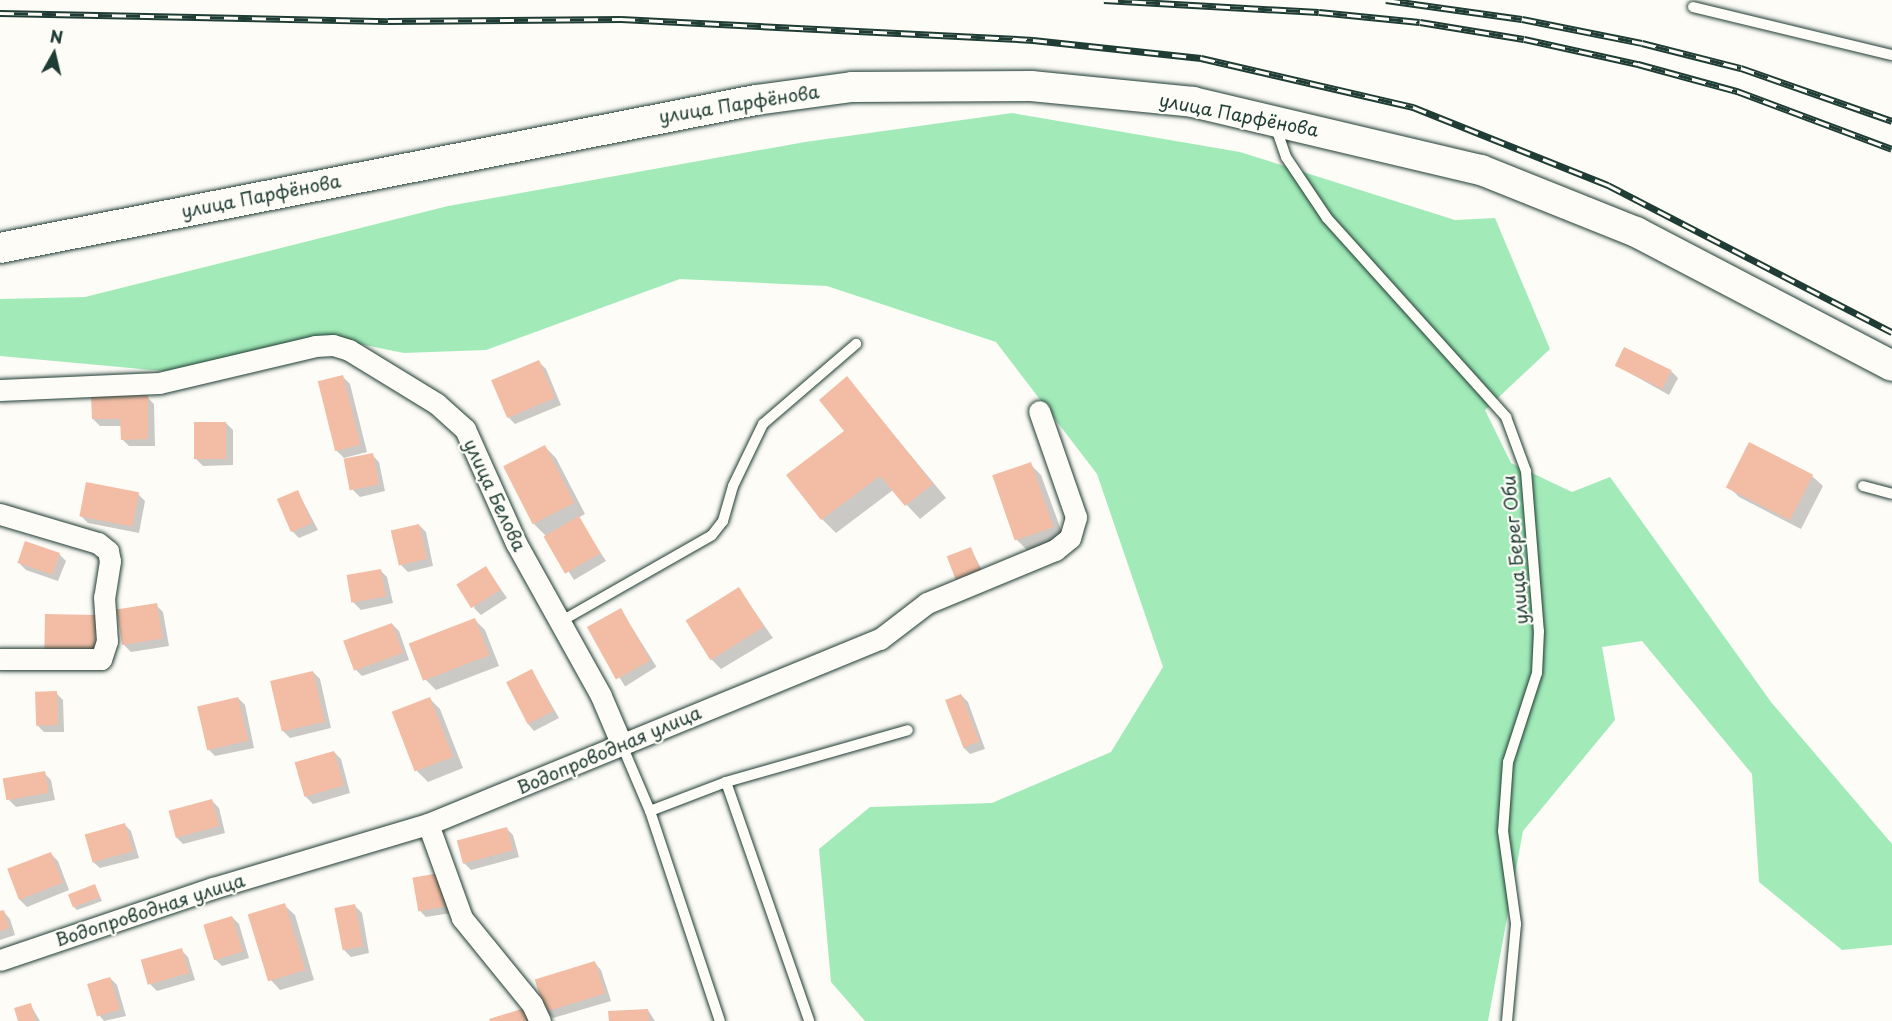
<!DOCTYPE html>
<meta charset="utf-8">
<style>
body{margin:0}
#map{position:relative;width:1892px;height:1021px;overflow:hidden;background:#fdfcf7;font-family:"Playpen Sans",sans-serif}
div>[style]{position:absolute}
.green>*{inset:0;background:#a2ebb9}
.shadow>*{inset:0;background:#0003;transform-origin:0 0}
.building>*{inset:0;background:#f3bda5;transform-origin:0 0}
.roads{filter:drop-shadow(0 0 2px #1f3d34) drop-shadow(0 0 2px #1f3d34)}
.lane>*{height:10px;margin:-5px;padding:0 5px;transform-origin:5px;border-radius:5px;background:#fdfcf7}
.street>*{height:21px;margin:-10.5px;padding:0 10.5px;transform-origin:10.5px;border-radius:10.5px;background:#fdfcf7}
.secondary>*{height:30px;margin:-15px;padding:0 15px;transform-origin:15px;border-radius:15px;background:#fdfcf7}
.rail>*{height:7px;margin-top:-3.5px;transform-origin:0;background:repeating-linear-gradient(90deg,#fdfcf7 0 14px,#1f3d34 0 28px);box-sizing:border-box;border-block:2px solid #1f3d34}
span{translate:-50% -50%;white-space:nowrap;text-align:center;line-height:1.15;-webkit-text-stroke:4.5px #fdfcf7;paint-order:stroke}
.street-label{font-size:18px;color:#1f3d34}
.north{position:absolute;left:24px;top:24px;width:60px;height:60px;-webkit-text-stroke:4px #fdfcf7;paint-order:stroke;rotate:8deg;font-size:16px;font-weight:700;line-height:24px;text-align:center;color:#1f3d34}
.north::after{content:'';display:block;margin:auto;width:21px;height:27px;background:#1f3d34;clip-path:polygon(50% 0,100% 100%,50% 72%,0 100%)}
</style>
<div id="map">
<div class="green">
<div style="clip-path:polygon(1012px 113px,1240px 152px,1455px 220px,1495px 218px,1550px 349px,1485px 410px,1511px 463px,1572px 492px,1610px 477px,1771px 702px,1892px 844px,1892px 945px,1842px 950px,1759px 882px,1752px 774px,1642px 641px,1602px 647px,1615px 720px,1523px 831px,1488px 1021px,865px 1021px,831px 982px,819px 849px,870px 807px,992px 803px,1111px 752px,1163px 667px,1097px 474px,996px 342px,827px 286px,680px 279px,486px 350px,404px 353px,329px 338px,174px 372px,0 356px,0 299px,85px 297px,448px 206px,805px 142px)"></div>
</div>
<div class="shadow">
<div style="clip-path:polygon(539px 362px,546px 369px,561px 405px,515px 424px,508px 417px)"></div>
<div style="clip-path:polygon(1617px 366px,1671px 371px,1678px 378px,1669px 395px)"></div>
<div style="clip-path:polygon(343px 377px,350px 384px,367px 452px,344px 458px,337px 451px)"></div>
<div style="clip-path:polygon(847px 378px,946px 498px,920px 519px,893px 490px,836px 533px,822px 519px,846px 432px)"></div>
<div style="clip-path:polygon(147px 397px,154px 404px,155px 446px,129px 446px,122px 439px,122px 426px,100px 426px,93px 419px)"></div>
<div style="clip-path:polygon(226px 423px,233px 430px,233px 465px,203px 466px,196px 459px)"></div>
<div style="clip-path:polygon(545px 447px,556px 458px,585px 514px,578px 518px,606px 561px,574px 580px,547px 537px,534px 524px)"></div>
<div style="clip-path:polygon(372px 455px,379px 462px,385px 491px,360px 497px,353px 490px)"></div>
<div style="clip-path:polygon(1030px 464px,1041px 475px,1064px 538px,1028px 551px,1017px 540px)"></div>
<div style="clip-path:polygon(1812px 476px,1823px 486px,1801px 529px,1739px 497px,1728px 486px)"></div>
<div style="clip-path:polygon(298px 492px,318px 530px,299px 538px,292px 531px)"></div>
<div style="clip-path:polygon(138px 494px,145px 501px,139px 533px,88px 523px,81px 516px)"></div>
<div style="clip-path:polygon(419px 525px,426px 532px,433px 566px,408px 572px,401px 565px)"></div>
<div style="clip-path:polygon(971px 549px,986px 578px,964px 586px)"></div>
<div style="clip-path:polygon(59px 554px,66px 561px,58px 581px,26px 570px,19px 563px)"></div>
<div style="clip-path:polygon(486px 568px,507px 598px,481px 615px,474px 608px)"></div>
<div style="clip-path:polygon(380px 570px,387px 577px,393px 603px,361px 610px,354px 603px,348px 576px)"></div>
<div style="clip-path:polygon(739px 589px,773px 638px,721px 669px,711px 659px)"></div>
<div style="clip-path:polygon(156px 605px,163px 612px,169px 646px,131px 652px,124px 645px)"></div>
<div style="left:621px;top:610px;width:67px;height:37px;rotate:58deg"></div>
<div style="clip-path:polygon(474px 619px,485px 630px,499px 666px,436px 690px,425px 679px)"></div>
<div style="clip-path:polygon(392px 624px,399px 631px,409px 660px,362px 676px,355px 669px)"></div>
<div style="clip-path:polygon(532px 671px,559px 718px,534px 731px,528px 724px)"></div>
<div style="clip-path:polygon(313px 672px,320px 679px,331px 728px,290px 738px,283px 731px)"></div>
<div style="clip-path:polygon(56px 693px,63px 700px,64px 732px,44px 732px,37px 725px)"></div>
<div style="clip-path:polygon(961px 695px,968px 702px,985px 749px,970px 754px,963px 747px)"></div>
<div style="clip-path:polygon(238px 698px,245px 705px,254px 748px,215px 756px,208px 749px)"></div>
<div style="clip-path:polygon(429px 698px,440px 709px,463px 768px,428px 782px,417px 771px)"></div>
<div style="clip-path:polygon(334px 752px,341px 759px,350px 793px,313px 804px,306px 797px)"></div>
<div style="clip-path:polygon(44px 773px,51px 780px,55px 800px,16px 807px,9px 800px)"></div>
<div style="clip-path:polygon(212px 801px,219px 808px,225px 833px,183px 844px,176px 837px)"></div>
<div style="clip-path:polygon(124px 824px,131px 831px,139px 858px,100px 868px,93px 862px)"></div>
<div style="clip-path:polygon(506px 828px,513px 835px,519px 857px,471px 870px,464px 863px)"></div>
<div style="clip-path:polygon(51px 854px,58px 861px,69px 890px,27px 907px,20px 900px,9px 870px)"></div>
<div style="clip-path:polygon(438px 875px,451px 913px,426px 917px,419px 910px)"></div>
<div style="clip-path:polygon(95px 886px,102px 901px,77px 910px,74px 907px)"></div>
<div style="clip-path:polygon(284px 905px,295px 915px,314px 980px,280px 990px,270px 979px)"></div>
<div style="clip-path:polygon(355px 906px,362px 913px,369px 953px,351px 957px,344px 950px)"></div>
<div style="clip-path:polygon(4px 912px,10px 919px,15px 935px,0 940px,0 913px)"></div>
<div style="clip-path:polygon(232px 917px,239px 924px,249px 958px,222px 966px,215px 959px)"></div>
<div style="clip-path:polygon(181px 950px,188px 957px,195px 980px,157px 991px,150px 984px)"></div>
<div style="clip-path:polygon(595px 963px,601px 970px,611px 1001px,553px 1018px,546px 1011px)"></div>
<div style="clip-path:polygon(110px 978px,117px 985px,126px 1016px,104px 1021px,99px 1015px)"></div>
<div style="clip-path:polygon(30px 1004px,40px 1021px,20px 1021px)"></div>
<div style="clip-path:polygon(648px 1010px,655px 1021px,610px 1021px)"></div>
</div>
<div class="building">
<div style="left:1624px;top:347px;width:53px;height:21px;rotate:26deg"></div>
<div style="left:539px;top:360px;width:41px;height:52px;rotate:67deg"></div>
<div style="left:343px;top:375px;width:72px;height:26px;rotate:76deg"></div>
<div style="clip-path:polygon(847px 376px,933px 484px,905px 506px,880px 476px,821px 520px,786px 475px,844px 431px,819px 400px)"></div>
<div style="clip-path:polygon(148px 395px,148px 439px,121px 440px,120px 419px,92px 419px,91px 396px)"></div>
<div style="left:194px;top:422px;width:32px;height:37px"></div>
<div style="left:1749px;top:442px;width:72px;height:51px;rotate:27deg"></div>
<div style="left:545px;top:445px;width:65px;height:47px;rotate:63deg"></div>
<div style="left:373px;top:453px;width:32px;height:30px;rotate:79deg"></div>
<div style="left:1031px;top:462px;width:69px;height:41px;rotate:71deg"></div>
<div style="left:86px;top:482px;width:54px;height:35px;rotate:11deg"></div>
<div style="left:298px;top:490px;width:36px;height:23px;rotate:67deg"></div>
<div style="left:579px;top:516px;width:43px;height:41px;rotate:60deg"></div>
<div style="left:419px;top:524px;width:36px;height:29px;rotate:77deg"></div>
<div style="left:25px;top:541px;width:37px;height:23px;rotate:19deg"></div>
<div style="left:971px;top:547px;width:25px;height:26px;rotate:69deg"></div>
<div style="left:486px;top:566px;width:28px;height:35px;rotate:58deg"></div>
<div style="left:381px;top:569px;width:28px;height:35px;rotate:80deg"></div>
<div style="left:739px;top:587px;width:47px;height:63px;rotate:58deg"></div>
<div style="left:157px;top:603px;width:36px;height:41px;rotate:81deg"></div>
<div style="left:621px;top:608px;width:60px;height:39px;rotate:61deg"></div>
<div style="left:45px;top:614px;width:51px;height:35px;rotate:1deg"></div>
<div style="left:475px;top:618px;width:40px;height:71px;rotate:69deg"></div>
<div style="left:392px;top:623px;width:32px;height:52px;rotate:70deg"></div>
<div style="left:532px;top:669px;width:47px;height:29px;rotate:63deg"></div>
<div style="left:313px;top:671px;width:52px;height:44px;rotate:77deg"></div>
<div style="left:57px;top:691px;width:34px;height:22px;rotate:88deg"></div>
<div style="left:961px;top:694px;width:51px;height:17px;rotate:69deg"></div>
<div style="left:238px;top:697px;width:45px;height:42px;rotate:77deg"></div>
<div style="left:430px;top:697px;width:64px;height:41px;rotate:69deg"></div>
<div style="left:334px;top:751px;width:36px;height:41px;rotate:74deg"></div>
<div style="left:45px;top:771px;width:22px;height:43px;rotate:80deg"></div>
<div style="left:212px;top:799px;width:28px;height:45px;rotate:75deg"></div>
<div style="left:125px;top:823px;width:29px;height:42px;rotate:74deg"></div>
<div style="left:507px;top:827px;width:24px;height:52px;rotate:75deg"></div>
<div style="left:51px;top:852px;width:33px;height:47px;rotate:69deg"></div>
<div style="left:439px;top:873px;width:34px;height:27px;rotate:80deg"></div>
<div style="left:95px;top:884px;width:14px;height:29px;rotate:69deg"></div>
<div style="left:285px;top:903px;width:70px;height:39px;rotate:73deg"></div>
<div style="left:355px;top:904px;width:43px;height:21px;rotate:79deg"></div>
<div style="clip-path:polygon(4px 910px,9px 928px,0 931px,0 911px)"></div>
<div style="left:232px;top:916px;width:37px;height:30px;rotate:73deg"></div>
<div style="left:182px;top:948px;width:26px;height:43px;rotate:74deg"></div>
<div style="left:595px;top:961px;width:34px;height:63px;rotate:73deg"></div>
<div style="left:110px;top:977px;width:34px;height:24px;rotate:73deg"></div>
<div style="clip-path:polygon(31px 1003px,36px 1021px,18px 1021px,14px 1008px)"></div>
<div style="clip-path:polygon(528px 1007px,533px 1021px,490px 1021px,489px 1019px)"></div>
<div style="clip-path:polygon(648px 1009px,649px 1021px,609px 1021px,608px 1011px)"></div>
</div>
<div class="roads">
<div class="lane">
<div style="left:1693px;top:7px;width:205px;rotate:13.6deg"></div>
<div style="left:1275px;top:125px;width:34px;rotate:71deg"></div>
<div style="left:1286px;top:157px;width:73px;rotate:56.1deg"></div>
<div style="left:1327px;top:218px;width:268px;rotate:48deg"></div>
<div style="left:1506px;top:417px;width:58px;rotate:69.7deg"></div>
<div style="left:1526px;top:471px;width:161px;rotate:85.4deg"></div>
<div style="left:1539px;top:631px;width:42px;rotate:92.7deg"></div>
<div style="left:1537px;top:673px;width:94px;rotate:108deg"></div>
<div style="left:1508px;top:762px;width:69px;rotate:94.1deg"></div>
<div style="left:1503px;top:831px;width:94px;rotate:82deg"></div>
<div style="left:1516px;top:924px;width:97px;rotate:95.3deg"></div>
<div style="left:1863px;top:486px;width:30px;rotate:15deg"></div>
<div style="left:558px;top:623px;width:177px;rotate:-29.7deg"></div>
<div style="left:712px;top:535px;width:18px;rotate:-52deg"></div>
<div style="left:723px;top:521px;width:36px;rotate:-74deg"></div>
<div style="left:733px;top:486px;width:69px;rotate:-64.2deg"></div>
<div style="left:763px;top:424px;width:123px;rotate:-40.7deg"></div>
<div style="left:621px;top:743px;width:74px;rotate:66.9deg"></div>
<div style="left:650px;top:811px;width:221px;rotate:71.6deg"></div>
<div style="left:726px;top:782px;width:253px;rotate:70.8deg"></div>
<div style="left:650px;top:811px;width:81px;rotate:-20.9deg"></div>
<div style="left:726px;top:782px;width:189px;rotate:-15.9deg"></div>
</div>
<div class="street">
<div style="left:0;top:390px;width:159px;rotate:-2.5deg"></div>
<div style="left:159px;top:383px;width:160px;rotate:-13.3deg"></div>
<div style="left:315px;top:346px;width:18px;rotate:-3deg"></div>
<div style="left:333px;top:345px;width:17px;rotate:17deg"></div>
<div style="left:349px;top:350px;width:103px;rotate:31.5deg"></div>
<div style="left:437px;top:404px;width:38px;rotate:42deg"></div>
<div style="left:465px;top:429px;width:125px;rotate:65.9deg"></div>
<div style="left:516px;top:543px;width:175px;rotate:60.9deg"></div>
<div style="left:601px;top:696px;width:51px;rotate:66.9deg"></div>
<div style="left:0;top:514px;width:102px;rotate:16.5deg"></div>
<div style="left:98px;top:543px;width:13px;rotate:39deg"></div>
<div style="left:108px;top:551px;width:10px;rotate:79deg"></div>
<div style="left:110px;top:561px;width:36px;rotate:99deg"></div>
<div style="left:104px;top:597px;width:44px;rotate:86.1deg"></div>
<div style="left:107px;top:641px;width:19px;rotate:108deg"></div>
<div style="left:101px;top:659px;width:101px;rotate:180deg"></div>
<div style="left:428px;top:824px;width:100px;rotate:70.1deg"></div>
<div style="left:462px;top:918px;width:111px;rotate:50.9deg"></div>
<div style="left:532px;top:1004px;width:19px;rotate:65deg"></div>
<div style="left:0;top:960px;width:225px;rotate:-18.7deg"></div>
<div style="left:213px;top:888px;width:224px;rotate:-16.6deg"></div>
<div style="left:428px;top:824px;width:488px;rotate:-22.3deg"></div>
<div style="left:880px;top:639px;width:59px;rotate:-37.5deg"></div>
<div style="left:927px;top:603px;width:139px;rotate:-22.5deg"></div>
<div style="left:1055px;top:550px;width:19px;rotate:-39deg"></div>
<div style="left:1070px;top:538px;width:22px;rotate:-74deg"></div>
<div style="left:1076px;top:517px;width:112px;rotate:-109.2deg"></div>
</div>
<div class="secondary">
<div style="left:0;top:248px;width:770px;rotate:-11.08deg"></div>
<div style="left:756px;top:100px;width:97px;rotate:-7.7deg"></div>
<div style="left:852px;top:87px;width:179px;rotate:-0.3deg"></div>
<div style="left:1031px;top:86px;width:163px;rotate:5.6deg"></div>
<div style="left:1193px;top:102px;width:296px;rotate:13.3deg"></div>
<div style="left:1481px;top:170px;width:167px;rotate:21.8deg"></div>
<div style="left:1636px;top:232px;width:289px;rotate:27.6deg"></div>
</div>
</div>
<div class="rail">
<div style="left:1104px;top:0;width:215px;rotate:3.2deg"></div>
<div style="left:1319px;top:12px;width:101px;rotate:5.7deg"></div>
<div style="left:1420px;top:22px;width:105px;rotate:9.3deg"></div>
<div style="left:1524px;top:39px;width:117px;rotate:12.4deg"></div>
<div style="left:1638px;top:64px;width:103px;rotate:15.3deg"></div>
<div style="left:1737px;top:91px;width:165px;rotate:20.5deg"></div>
<div style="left:1386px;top:0;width:137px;rotate:8deg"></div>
<div style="left:1522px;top:19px;width:122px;rotate:11.3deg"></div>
<div style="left:1642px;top:43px;width:102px;rotate:14.2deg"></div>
<div style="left:1741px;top:68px;width:160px;rotate:19.3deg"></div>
<div style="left:0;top:13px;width:388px;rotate:1.2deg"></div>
<div style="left:388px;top:21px;width:233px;rotate:-0.5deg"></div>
<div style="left:621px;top:19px;width:413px;rotate:2.9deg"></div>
<div style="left:1033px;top:40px;width:169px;rotate:6.1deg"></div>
<div style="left:1201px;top:58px;width:218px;rotate:13deg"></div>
<div style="left:1413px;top:107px;width:210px;rotate:21.8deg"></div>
<div style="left:1608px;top:185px;width:320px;rotate:27.4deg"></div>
</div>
<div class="street-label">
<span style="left:739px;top:104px;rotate:-9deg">улица Парфёнова</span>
<span style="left:1239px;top:115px;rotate:11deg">улица Парфёнова</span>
<span style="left:261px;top:196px;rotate:-11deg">улица Парфёнова</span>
<span style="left:495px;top:495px;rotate:65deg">улица Белова</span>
<span style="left:1515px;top:550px;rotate:-95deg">улица Берег Оби</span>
<span style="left:609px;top:750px;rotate:-23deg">Водопроводная улица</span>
<span style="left:150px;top:910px;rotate:-18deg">Водопроводная улица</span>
</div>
<div class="north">N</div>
</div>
